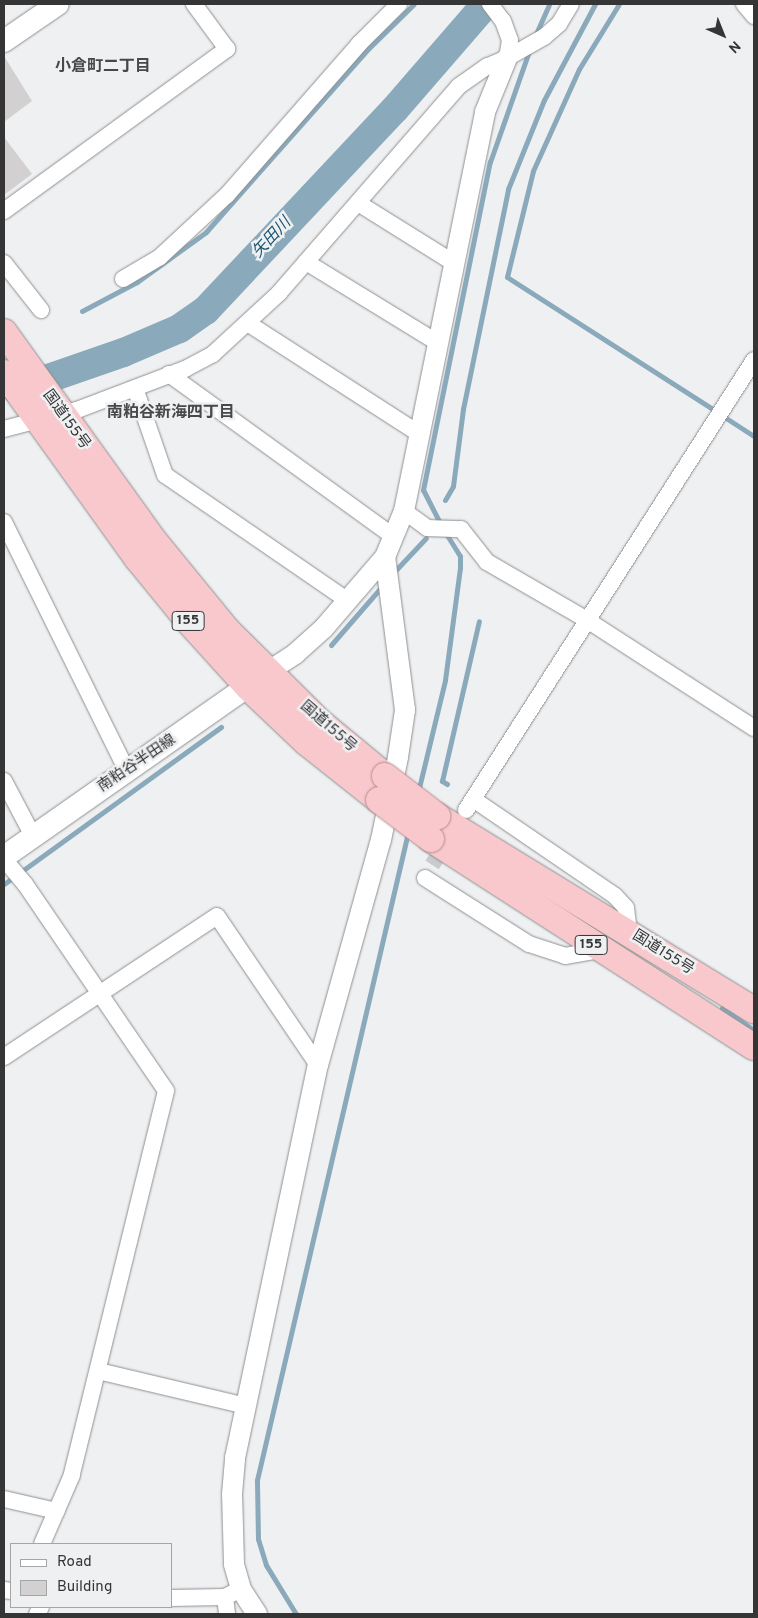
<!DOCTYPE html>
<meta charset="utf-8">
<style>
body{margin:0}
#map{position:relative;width:758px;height:1618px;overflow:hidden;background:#eff0f2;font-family:Overpass,"Noto Sans JP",sans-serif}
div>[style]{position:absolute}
.stream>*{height:5px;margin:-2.5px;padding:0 2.5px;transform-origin:2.5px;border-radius:2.5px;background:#8aaabc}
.river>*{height:29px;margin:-14.5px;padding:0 14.5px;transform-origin:14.5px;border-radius:14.5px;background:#8aaabc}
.building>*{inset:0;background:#d3d0d1}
.minor-tunnel>*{height:16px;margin-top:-8px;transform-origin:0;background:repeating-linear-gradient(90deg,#cacbcc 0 16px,transparent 0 24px)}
.roads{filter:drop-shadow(0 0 1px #8e8f91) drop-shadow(0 0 1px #8e8f91)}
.minor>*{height:16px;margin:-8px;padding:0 8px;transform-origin:8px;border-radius:8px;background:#fff}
.tertiary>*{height:20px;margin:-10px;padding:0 10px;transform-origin:10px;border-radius:10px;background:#fff}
.secondary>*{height:22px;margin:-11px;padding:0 11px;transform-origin:11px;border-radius:11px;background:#fff}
.trunk>*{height:26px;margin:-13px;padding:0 13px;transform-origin:13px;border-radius:13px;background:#f8c8cc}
.bridges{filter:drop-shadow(0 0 1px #b38c90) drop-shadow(0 0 1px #b38c90)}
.trunk-bridge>*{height:26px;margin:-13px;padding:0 13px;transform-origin:13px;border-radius:13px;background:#f8c8cc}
span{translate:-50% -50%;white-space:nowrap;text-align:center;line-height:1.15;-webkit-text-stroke:5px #eff0f2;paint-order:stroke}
.shield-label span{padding:1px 4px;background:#eff0f2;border:1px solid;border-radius:4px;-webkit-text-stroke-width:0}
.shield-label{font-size:14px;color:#353536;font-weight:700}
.street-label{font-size:15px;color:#353536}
.neighbourhood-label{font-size:16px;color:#474849;font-weight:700}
.water-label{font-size:16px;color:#19546f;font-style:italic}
.frame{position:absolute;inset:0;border:5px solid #353536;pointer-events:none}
.legend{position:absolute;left:10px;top:1543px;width:162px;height:65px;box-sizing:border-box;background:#eff0f2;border:1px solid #a5a5a7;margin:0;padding:6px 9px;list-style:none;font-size:15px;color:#353536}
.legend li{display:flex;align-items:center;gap:10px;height:25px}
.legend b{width:25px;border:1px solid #a5a5a7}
.north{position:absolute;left:698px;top:10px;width:50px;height:50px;-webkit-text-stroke:4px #eff0f2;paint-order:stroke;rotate:136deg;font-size:14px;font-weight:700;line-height:20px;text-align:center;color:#353536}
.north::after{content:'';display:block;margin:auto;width:18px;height:22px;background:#353536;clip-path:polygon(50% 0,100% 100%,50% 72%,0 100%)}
</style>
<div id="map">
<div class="stream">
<div style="left:619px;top:4px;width:76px;rotate:121.6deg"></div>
<div style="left:579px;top:69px;width:112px;rotate:114.3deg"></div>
<div style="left:533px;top:171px;width:109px;rotate:103.8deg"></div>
<div style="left:507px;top:277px;width:246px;rotate:32.7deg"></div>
<div style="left:535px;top:36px;width:35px;rotate:-66deg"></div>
<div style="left:82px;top:311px;width:62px;rotate:-27.8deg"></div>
<div style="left:137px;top:282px;width:85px;rotate:-35.9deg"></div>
<div style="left:206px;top:232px;width:244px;rotate:-48.5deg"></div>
<div style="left:368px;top:49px;width:64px;rotate:-44.4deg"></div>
<div style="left:726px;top:418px;width:33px;rotate:33deg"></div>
<div style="left:445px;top:500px;width:16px;rotate:-60deg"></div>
<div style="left:453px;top:486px;width:78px;rotate:-82.6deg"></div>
<div style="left:463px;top:409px;width:225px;rotate:-78.4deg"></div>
<div style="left:508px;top:189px;width:96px;rotate:-68deg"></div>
<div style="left:544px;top:100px;width:109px;rotate:-62deg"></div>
<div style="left:441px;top:525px;width:39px;rotate:-117deg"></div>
<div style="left:423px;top:490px;width:335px;rotate:-78.5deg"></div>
<div style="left:490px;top:162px;width:118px;rotate:-70.6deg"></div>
<div style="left:393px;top:573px;width:48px;rotate:-46.7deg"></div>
<div style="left:331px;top:645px;width:79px;rotate:-49.1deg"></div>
<div style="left:447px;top:784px;width:6px;rotate:-149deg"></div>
<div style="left:442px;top:781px;width:164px;rotate:-77deg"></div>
<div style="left:418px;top:792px;width:115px;rotate:-76.4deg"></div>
<div style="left:445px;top:680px;width:113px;rotate:-82.4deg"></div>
<div style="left:460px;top:568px;width:12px;rotate:-90deg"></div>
<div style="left:460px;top:556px;width:28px;rotate:-122deg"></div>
<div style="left:4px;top:884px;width:268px;rotate:-35.9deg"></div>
<div style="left:722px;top:1008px;width:39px;rotate:35deg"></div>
<div style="left:296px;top:1614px;width:57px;rotate:-121.5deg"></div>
<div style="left:266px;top:1565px;width:27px;rotate:-107deg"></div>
<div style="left:258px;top:1539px;width:59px;rotate:-91deg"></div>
<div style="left:257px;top:1480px;width:665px;rotate:-76.88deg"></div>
</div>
<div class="river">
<div style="left:16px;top:389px;width:113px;rotate:-19.1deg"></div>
<div style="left:123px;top:352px;width:61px;rotate:-23.2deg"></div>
<div style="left:179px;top:328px;width:32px;rotate:-35deg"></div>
<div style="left:205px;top:310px;width:276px;rotate:-46.8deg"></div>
<div style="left:394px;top:109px;width:139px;rotate:-49.1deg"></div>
</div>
<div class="building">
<div style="clip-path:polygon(4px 56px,32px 101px,4px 122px)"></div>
<div style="clip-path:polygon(4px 137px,32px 174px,4px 195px)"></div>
</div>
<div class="minor-tunnel">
<div style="left:432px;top:865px;width:30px;rotate:-57deg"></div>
</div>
<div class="roads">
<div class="minor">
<div style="left:490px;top:4px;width:21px;rotate:53deg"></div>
<div style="left:503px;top:21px;width:20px;rotate:70deg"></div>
<div style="left:510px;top:40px;width:18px;rotate:99deg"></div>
<div style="left:507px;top:58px;width:43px;rotate:-29.6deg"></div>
<div style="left:544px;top:37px;width:20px;rotate:-41deg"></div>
<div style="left:559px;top:24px;width:23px;rotate:-59deg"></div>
<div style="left:744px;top:4px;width:16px;rotate:50deg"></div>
<div style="left:358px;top:203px;width:113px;rotate:32deg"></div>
<div style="left:4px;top:211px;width:276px;rotate:-36deg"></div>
<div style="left:227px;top:49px;width:56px;rotate:-126.3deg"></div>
<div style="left:306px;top:262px;width:155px;rotate:31.5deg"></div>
<div style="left:4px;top:263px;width:60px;rotate:51.8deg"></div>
<div style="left:123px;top:279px;width:43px;rotate:-30.7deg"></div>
<div style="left:160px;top:257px;width:91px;rotate:-42.8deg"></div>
<div style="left:227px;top:195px;width:201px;rotate:-48.8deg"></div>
<div style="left:359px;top:44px;width:57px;rotate:-45deg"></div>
<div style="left:249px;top:324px;width:203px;rotate:32.8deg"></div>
<div style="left:169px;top:374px;width:278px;rotate:35.9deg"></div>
<div style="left:135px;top:388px;width:92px;rotate:71deg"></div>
<div style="left:165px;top:475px;width:222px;rotate:34.5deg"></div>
<div style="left:4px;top:429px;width:75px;rotate:-14.6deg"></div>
<div style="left:77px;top:410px;width:116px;rotate:-20.8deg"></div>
<div style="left:185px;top:369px;width:32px;rotate:-28deg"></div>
<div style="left:213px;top:354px;width:90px;rotate:-42.7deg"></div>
<div style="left:279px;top:293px;width:274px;rotate:-49deg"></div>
<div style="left:459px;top:86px;width:35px;rotate:-35deg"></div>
<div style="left:488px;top:66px;width:21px;rotate:-23deg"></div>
<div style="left:404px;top:511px;width:29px;rotate:36deg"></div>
<div style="left:427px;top:528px;width:34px;rotate:2deg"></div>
<div style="left:461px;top:529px;width:42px;rotate:51.8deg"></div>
<div style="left:487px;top:562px;width:116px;rotate:30.1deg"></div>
<div style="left:587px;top:620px;width:199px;rotate:32.9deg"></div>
<div style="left:4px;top:522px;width:278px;rotate:63.7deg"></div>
<div style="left:4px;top:781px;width:62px;rotate:62.2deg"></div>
<div style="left:473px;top:799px;width:172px;rotate:34.3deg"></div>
<div style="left:615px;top:896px;width:16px;rotate:47deg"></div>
<div style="left:626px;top:908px;width:24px;rotate:83deg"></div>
<div style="left:466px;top:810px;width:534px;rotate:-57.38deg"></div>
<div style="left:4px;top:859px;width:33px;rotate:50deg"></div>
<div style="left:25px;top:884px;width:250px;rotate:55.7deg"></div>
<div style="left:166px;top:1091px;width:395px;rotate:103.8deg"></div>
<div style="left:72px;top:1475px;width:75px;rotate:113.5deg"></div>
<div style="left:425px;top:878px;width:123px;rotate:32.4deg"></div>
<div style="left:529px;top:944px;width:38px;rotate:18deg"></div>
<div style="left:565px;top:956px;width:36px;rotate:-10deg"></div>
<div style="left:4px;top:1057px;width:255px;rotate:-33.5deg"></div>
<div style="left:217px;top:916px;width:180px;rotate:55.9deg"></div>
<div style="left:98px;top:1371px;width:152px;rotate:13.3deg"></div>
<div style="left:4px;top:1499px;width:54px;rotate:12.8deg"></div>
<div style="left:4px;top:1590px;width:7px;rotate:8deg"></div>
<div style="left:225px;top:1597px;width:17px;rotate:83deg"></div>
<div style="left:171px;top:1598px;width:54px;rotate:-1.1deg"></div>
<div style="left:225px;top:1597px;width:18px;rotate:-27deg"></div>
<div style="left:37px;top:1614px;width:8px;rotate:-60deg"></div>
</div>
<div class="tertiary">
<div style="left:269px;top:671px;width:31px;rotate:-33deg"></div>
<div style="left:295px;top:654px;width:38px;rotate:-42deg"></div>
<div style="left:323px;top:629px;width:95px;rotate:-49.3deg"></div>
<div style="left:257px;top:1614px;width:30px;rotate:-123deg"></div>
<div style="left:241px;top:1589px;width:26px;rotate:-106deg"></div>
<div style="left:234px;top:1564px;width:70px;rotate:-91.6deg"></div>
<div style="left:232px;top:1494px;width:36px;rotate:-85deg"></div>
<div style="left:235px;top:1458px;width:402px;rotate:-78.1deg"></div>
<div style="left:318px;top:1065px;width:234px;rotate:-74.4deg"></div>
<div style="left:381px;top:840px;width:85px;rotate:-78.4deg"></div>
<div style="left:398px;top:757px;width:48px;rotate:-81.5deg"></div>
<div style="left:405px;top:710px;width:154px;rotate:-97.4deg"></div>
<div style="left:385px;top:557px;width:50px;rotate:-67.6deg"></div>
<div style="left:404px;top:511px;width:407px;rotate:-78.5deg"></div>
<div style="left:485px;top:112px;width:58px;rotate:-67.8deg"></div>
</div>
<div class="secondary">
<div style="left:4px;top:41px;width:65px;rotate:-34.4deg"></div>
<div style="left:4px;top:857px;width:314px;rotate:-35deg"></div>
</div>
<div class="trunk">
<div style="left:4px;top:332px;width:259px;rotate:54.3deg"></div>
<div style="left:155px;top:542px;width:114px;rotate:50.7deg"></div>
<div style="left:227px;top:630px;width:131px;rotate:44.7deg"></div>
<div style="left:320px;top:722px;width:85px;rotate:39.7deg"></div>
<div style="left:4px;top:373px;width:228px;rotate:54.3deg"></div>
<div style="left:137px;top:558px;width:84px;rotate:50.8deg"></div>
<div style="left:190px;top:623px;width:86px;rotate:47.8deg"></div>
<div style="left:248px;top:687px;width:80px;rotate:43.5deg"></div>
<div style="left:306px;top:742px;width:93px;rotate:38.5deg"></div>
<div style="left:437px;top:816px;width:372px;rotate:31.5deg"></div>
<div style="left:431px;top:839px;width:384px;rotate:32.8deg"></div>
</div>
</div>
<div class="bridges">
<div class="trunk-bridge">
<div style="left:385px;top:776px;width:66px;rotate:37.6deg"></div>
<div style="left:379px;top:800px;width:65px;rotate:36.9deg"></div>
</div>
</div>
<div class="shield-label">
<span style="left:188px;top:621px">155</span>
<span style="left:591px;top:945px">155</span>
</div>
<div class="street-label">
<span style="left:66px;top:420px;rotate:54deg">国道155号</span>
<span style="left:328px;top:727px;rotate:41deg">国道155号</span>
<span style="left:137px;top:764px;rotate:-34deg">南粕谷半田線</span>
<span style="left:663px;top:953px;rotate:32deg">国道155号</span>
</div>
<div class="neighbourhood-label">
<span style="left:103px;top:67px">小倉町二丁目</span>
<span style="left:171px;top:413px">南粕谷新海四丁目</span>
</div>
<div class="water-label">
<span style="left:272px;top:238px;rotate:-47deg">矢田川</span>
</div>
<div class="frame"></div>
<ul class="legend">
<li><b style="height:6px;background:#fff"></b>Road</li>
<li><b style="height:14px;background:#d3d0d1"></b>Building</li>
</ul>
<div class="north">N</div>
</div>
